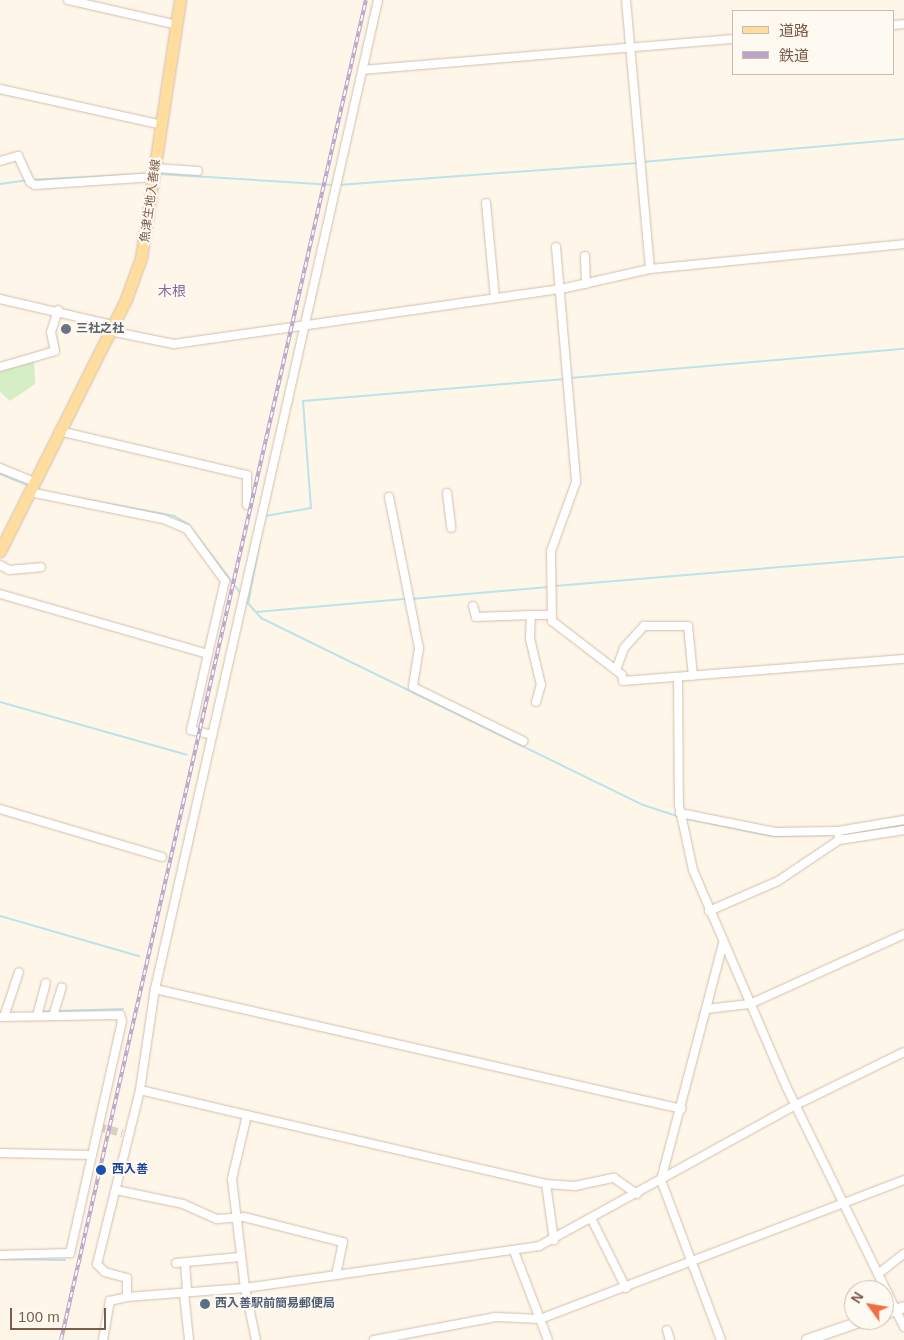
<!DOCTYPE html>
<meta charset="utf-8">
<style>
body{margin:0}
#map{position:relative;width:904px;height:1340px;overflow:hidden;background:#fef6e9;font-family:Arial,"Noto Sans JP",sans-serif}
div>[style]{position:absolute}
.green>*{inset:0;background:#d5eec5}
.stream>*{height:2px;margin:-1px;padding:0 1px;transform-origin:1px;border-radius:1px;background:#bae3ea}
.minor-tunnel>*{height:8px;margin-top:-4px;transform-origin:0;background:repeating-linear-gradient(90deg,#ded0c1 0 8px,transparent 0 12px)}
.roads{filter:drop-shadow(0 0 1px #d2beac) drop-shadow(0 0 1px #d2beac)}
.minor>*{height:8px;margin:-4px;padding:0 4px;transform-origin:4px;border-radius:4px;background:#fff}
.secondary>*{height:10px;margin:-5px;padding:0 5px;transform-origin:5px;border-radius:5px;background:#fff}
.primary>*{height:11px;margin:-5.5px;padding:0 5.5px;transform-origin:5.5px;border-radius:5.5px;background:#ffdd9f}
.rail>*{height:4px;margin-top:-2px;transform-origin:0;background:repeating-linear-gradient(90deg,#fffaf1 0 5.5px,#b9a4ca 0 11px);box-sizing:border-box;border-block:1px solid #b9a4ca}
.dots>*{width:14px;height:14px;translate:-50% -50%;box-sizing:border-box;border:2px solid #fffaf1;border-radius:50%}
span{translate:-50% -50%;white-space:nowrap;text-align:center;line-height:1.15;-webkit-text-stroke:4px #fffaf1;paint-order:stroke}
.street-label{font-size:12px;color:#7c5c49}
.worship-label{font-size:12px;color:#5b616d;font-weight:700}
.left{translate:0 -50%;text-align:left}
.transit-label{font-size:12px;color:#164399;font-weight:700}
.service-label{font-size:12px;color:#4e5e75;font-weight:700}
.neighbourhood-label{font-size:14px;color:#8c659e}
.legend{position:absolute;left:732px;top:10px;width:162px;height:65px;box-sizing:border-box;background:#fffaf1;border:1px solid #cbbbae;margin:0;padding:6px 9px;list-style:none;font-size:15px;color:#7c5c49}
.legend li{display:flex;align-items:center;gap:10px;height:25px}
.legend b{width:25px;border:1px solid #cbbbae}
.north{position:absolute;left:844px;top:1280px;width:50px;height:50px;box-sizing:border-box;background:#fffaf1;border:1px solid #cbbbae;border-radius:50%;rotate:302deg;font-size:14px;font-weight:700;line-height:20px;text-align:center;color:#7c5c49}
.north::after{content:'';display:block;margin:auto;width:18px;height:22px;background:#f16e45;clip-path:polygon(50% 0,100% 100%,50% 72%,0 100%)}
.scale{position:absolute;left:10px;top:1308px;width:96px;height:22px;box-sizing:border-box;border:2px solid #7c5c49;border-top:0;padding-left:6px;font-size:15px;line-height:18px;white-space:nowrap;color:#7c5c49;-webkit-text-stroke:4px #fffaf1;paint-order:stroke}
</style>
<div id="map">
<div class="green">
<div style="clip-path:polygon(34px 358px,35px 384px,10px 401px,0 392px,0 368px)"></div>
</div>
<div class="stream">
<div style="left:642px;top:162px;width:263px;rotate:-5deg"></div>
<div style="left:159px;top:174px;width:175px;rotate:3.6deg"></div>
<div style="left:31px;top:180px;width:115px;rotate:-3deg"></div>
<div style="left:0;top:184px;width:27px;rotate:-8deg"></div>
<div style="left:338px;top:185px;width:301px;rotate:-4.2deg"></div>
<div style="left:570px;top:378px;width:335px;rotate:-5deg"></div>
<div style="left:0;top:474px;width:29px;rotate:22deg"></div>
<div style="left:77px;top:498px;width:99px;rotate:10.5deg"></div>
<div style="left:174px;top:516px;width:16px;rotate:30deg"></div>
<div style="left:188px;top:524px;width:88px;rotate:52.9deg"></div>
<div style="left:265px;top:516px;width:47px;rotate:-9.9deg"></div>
<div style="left:311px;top:508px;width:107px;rotate:-94.3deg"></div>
<div style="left:303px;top:401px;width:263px;rotate:-4.8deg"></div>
<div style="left:555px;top:586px;width:350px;rotate:-4.8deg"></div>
<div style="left:411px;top:599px;width:138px;rotate:-5deg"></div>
<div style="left:245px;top:600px;width:24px;rotate:48deg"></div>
<div style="left:261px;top:618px;width:425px;rotate:26.1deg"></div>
<div style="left:643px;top:805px;width:39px;rotate:18deg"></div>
<div style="left:248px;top:604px;width:75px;rotate:-79.3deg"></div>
<div style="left:256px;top:612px;width:151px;rotate:-5deg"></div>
<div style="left:0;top:702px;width:194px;rotate:15.8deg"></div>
<div style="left:684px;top:818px;width:90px;rotate:11.6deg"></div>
<div style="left:772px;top:836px;width:58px;rotate:-1deg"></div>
<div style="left:892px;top:828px;width:12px;rotate:-14deg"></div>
<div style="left:840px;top:835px;width:27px;rotate:-6deg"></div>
<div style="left:0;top:916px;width:145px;rotate:16.1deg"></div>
<div style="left:58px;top:1011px;width:65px;rotate:-1.8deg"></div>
<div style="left:40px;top:1012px;width:11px;rotate:-5deg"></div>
<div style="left:0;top:1259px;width:65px;rotate:0.9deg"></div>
</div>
<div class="minor-tunnel">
<div style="left:98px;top:1127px;width:25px;rotate:14deg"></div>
</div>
<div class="roads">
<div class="minor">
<div style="left:68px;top:0;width:109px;rotate:12.8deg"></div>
<div style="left:626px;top:0;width:270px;rotate:84.9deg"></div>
<div style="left:893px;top:25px;width:11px;rotate:-5deg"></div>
<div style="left:363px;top:70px;width:371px;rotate:-4.8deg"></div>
<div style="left:0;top:89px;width:166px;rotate:12.5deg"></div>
<div style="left:0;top:161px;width:19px;rotate:-16deg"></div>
<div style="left:18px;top:156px;width:29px;rotate:65deg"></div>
<div style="left:30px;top:182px;width:6px;rotate:31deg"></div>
<div style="left:35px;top:185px;width:120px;rotate:-3.8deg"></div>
<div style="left:156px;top:168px;width:42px;rotate:4.1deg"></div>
<div style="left:486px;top:203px;width:95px;rotate:84.6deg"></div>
<div style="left:556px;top:247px;width:236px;rotate:85.1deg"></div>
<div style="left:576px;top:482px;width:73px;rotate:109.9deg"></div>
<div style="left:551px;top:551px;width:70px;rotate:89.2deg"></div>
<div style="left:552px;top:621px;width:88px;rotate:37.6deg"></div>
<div style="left:622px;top:675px;width:6px;rotate:81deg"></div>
<div style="left:623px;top:681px;width:282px;rotate:-4.5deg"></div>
<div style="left:585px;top:256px;width:28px;rotate:88deg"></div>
<div style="left:0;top:299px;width:116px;rotate:13deg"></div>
<div style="left:110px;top:331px;width:65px;rotate:11.5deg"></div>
<div style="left:174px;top:344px;width:391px;rotate:-8.1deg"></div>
<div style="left:561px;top:289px;width:91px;rotate:-12.7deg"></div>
<div style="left:650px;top:269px;width:255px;rotate:-5.6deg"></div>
<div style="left:0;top:367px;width:57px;rotate:-16.2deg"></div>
<div style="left:55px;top:351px;width:19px;rotate:-102deg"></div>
<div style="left:51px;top:332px;width:23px;rotate:-72deg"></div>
<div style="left:59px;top:431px;width:193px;rotate:13.2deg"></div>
<div style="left:247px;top:475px;width:30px;rotate:90deg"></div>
<div style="left:0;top:468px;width:37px;rotate:22deg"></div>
<div style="left:447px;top:493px;width:35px;rotate:83deg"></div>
<div style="left:389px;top:497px;width:154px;rotate:78.8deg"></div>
<div style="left:419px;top:648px;width:39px;rotate:99deg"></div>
<div style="left:413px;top:687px;width:123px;rotate:26.1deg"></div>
<div style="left:0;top:565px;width:10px;rotate:29deg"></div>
<div style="left:9px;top:570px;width:32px;rotate:-5deg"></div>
<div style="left:0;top:594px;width:216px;rotate:16.1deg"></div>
<div style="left:208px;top:654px;width:75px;rotate:-76.9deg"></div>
<div style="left:225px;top:581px;width:64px;rotate:-126.2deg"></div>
<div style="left:187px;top:529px;width:26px;rotate:-157deg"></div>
<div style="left:163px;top:519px;width:137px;rotate:-168.6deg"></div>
<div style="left:473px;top:606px;width:11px;rotate:75deg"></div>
<div style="left:476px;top:617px;width:55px;rotate:-2.1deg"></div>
<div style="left:208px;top:654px;width:78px;rotate:102.6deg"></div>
<div style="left:191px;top:730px;width:22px;rotate:13deg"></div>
<div style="left:616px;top:670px;width:23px;rotate:-70deg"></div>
<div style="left:624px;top:648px;width:30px;rotate:-48deg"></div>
<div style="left:644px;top:626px;width:44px"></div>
<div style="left:688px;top:626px;width:50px;rotate:84.3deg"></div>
<div style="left:678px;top:677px;width:128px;rotate:89.6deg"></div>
<div style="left:679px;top:805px;width:66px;rotate:77.8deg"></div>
<div style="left:693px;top:870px;width:237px;rotate:66.7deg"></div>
<div style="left:787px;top:1088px;width:266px;rotate:63.9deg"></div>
<div style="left:536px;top:702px;width:18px;rotate:-74deg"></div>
<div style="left:541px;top:685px;width:47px;rotate:-103.4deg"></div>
<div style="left:530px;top:639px;width:24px;rotate:-88deg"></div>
<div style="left:531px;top:615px;width:19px"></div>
<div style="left:0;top:809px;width:169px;rotate:16.5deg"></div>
<div style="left:680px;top:813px;width:97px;rotate:11.3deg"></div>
<div style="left:775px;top:832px;width:63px;rotate:-0.9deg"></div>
<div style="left:904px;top:820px;width:67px;rotate:170.5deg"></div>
<div style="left:838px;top:831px;width:9px;rotate:84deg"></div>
<div style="left:839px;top:840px;width:66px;rotate:-8.7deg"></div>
<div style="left:709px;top:911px;width:75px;rotate:-23.5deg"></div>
<div style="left:778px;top:881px;width:73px;rotate:-33.9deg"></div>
<div style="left:155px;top:989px;width:540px;rotate:12.83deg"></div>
<div style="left:706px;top:1009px;width:44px;rotate:-6.5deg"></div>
<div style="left:750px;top:1004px;width:169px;rotate:-24.4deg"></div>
<div style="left:37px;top:1016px;width:34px;rotate:-75deg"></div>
<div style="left:53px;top:1016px;width:30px;rotate:-73deg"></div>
<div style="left:0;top:1017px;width:120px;rotate:-1deg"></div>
<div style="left:120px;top:1015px;width:6px;rotate:72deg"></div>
<div style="left:122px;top:1021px;width:238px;rotate:102.6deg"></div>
<div style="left:70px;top:1253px;width:70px;rotate:178.4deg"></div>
<div style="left:4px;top:1017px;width:47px;rotate:-71.6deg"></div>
<div style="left:140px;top:1090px;width:110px;rotate:13.2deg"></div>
<div style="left:247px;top:1115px;width:66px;rotate:103.2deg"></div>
<div style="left:232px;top:1179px;width:110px;rotate:83.2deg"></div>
<div style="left:245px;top:1288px;width:53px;rotate:78.1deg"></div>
<div style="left:247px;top:1115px;width:307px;rotate:13deg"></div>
<div style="left:546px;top:1184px;width:57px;rotate:81.9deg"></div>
<div style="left:0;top:1153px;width:91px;rotate:1.3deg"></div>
<div style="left:546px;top:1184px;width:29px;rotate:4deg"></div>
<div style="left:575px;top:1186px;width:40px;rotate:-12deg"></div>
<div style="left:614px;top:1178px;width:28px;rotate:35deg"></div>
<div style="left:116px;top:1190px;width:68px;rotate:11.8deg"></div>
<div style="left:183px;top:1204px;width:37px;rotate:24deg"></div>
<div style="left:217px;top:1219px;width:27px;rotate:-4deg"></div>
<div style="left:244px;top:1217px;width:102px;rotate:14.2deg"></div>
<div style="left:343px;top:1242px;width:34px;rotate:102deg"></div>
<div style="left:592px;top:1220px;width:76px;rotate:63.4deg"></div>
<div style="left:514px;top:1251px;width:95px;rotate:69.1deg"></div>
<div style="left:185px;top:1262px;width:30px;rotate:86deg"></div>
<div style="left:176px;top:1263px;width:64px;rotate:-5.4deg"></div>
<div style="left:878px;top:1274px;width:33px;rotate:-38deg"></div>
<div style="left:184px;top:1293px;width:47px;rotate:83.9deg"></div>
<div style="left:127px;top:1297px;width:19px;rotate:-90deg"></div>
<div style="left:127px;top:1278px;width:23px;rotate:-165deg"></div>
<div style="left:105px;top:1272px;width:11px;rotate:-135deg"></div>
<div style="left:97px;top:1264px;width:179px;rotate:-76.1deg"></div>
<div style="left:140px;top:1090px;width:102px;rotate:-81.6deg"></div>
<div style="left:155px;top:989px;width:1014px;rotate:-77.29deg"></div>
<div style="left:667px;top:1330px;width:10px;rotate:73deg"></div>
<div style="left:103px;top:1340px;width:40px;rotate:-80deg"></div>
<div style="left:110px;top:1301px;width:17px;rotate:-13deg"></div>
<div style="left:127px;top:1297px;width:118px;rotate:-4.4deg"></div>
<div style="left:245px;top:1288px;width:297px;rotate:-8.1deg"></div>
<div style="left:539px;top:1246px;width:293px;rotate:-28.8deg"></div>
<div style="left:796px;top:1105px;width:120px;rotate:-26.1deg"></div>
<div style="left:374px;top:1340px;width:124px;rotate:-10.7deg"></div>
<div style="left:496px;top:1317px;width:44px;rotate:2.6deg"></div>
<div style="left:540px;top:1319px;width:390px;rotate:-20.9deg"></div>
<div style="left:721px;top:1340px;width:171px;rotate:-110.6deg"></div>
<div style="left:661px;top:1180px;width:244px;rotate:-75.3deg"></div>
</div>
<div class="secondary">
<div style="left:884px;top:1314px;width:21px;rotate:-19deg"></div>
<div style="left:807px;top:1340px;width:61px;rotate:-19deg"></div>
</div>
<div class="primary">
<div style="left:0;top:551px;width:282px;rotate:-63.4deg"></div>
<div style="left:126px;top:299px;width:44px;rotate:-69.9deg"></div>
<div style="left:141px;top:258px;width:261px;rotate:-81.4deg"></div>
</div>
</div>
<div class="rail">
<div style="left:61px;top:1340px;width:1374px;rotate:-77.18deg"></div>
</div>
<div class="dots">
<div style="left:66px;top:329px;background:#6b7280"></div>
<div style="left:101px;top:1170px;background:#1a4fb4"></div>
<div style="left:205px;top:1304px;background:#5c6f8a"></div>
</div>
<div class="street-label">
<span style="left:151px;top:201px;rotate:-82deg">魚津生地入善線</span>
</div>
<div class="worship-label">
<span class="left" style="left:76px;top:329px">三社之社</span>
</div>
<div class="transit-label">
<span class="left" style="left:112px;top:1170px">西入善</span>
</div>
<div class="service-label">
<span class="left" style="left:215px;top:1304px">西入善駅前簡易郵便局</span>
</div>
<div class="neighbourhood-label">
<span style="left:172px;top:291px">木根</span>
</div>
<ul class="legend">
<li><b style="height:6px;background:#ffdd9f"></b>道路</li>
<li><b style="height:6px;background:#b9a4ca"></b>鉄道</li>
</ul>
<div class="north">N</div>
<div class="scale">100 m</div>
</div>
